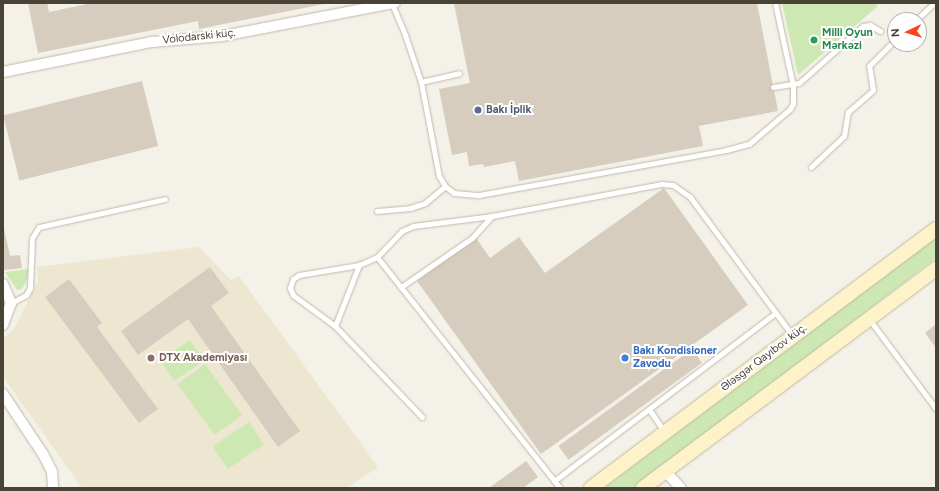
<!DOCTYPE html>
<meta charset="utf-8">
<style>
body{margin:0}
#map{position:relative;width:939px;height:491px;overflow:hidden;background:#f4f1e8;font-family:Figtree,sans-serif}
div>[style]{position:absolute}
.education>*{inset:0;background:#ede7d2}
.green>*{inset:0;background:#cde8b2;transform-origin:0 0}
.building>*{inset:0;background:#d6cdbe;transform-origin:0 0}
.roads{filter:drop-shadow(0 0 1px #c0b9ab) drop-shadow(0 0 1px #c0b9ab)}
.service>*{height:5px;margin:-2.5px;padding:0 2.5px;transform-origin:2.5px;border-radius:2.5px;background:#fff}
.minor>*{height:10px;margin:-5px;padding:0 5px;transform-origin:5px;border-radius:5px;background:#fff}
.secondary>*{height:14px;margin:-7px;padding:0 7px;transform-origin:7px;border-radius:7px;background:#fef3c8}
.dots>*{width:11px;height:11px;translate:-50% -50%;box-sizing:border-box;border:2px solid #fff;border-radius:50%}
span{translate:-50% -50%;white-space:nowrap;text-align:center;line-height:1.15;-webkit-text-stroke:4px #fff;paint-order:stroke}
.leisure-label{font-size:11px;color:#27864d;font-weight:700}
.left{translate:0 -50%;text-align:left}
.street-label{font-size:11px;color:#484237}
.service-label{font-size:11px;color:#4e5e75;font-weight:700}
.shop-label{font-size:11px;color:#366cbe;font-weight:700}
.education-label{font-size:11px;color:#785e54;font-weight:700}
.frame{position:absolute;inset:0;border:4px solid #484237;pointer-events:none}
.north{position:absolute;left:887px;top:12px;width:40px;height:40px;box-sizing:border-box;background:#fff;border:1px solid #b6b3af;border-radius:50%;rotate:266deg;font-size:11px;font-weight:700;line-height:16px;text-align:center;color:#484237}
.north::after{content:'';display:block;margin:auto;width:14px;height:18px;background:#f8451b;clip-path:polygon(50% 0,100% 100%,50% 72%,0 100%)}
</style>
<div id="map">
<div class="education">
<div style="clip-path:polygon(199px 247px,231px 280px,239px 276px,378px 467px,347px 488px,82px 488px,3px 377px,3px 339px,15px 327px,38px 281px,37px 267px)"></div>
</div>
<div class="green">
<div style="clip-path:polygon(782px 3px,875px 3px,878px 6px,798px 75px)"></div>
<div style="clip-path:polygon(936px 236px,936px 258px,635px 488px,604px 488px)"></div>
<div style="clip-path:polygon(28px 269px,27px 280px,22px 289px,17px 290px,5px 272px)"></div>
<div style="left:190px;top:340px;width:25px;height:36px;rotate:56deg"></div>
<div style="left:205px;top:364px;width:63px;height:34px;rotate:54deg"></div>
<div style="left:249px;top:422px;width:27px;height:44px;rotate:56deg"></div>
</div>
<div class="building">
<div style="clip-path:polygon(28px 3px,47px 3px,49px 12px,92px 3px,324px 4px,199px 29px,198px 21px,38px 53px)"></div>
<div style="clip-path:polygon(454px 3px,757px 3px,778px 111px,699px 126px,703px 146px,519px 181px,515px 161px,484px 167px,483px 164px,469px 166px,467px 152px,452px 155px,439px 89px,470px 83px)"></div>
<div style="left:142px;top:81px;width:67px;height:143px;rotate:76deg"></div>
<div style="clip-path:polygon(664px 188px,748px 305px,541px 454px,417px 281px,476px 238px,490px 258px,519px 237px,545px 273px)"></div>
<div style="clip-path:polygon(3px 224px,10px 256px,20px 255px,22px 268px,4px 270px,3px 268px)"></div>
<div style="clip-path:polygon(210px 267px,229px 293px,211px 306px,300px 431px,278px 447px,188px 319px,138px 355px,121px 331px)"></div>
<div style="clip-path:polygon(69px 279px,102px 323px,97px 327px,158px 409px,139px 423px,45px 297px)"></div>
<div style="clip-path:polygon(936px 324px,936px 348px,925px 333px)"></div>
<div style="left:692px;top:349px;width:17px;height:165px;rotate:54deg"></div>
<div style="clip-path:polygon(526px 461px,538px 477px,523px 488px,489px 488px)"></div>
</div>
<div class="roads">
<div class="service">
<div style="left:392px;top:4px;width:34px;rotate:67deg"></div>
<div style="left:405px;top:35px;width:50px;rotate:71.2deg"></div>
<div style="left:421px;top:82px;width:96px;rotate:79.2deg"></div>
<div style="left:439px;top:176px;width:12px;rotate:59deg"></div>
<div style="left:445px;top:186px;width:11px;rotate:38deg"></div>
<div style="left:454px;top:193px;width:25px;rotate:5deg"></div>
<div style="left:479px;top:195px;width:251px;rotate:-10.3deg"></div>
<div style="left:726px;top:150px;width:24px;rotate:-15deg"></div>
<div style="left:749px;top:144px;width:54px;rotate:-40.5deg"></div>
<div style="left:790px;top:109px;width:7px;rotate:-63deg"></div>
<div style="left:793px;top:103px;width:17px;rotate:-90deg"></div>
<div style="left:793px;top:86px;width:85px;rotate:-102.2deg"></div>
<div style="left:916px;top:20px;width:25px;rotate:-43deg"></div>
<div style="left:421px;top:82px;width:39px;rotate:-13deg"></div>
<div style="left:773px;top:87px;width:26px;rotate:-9deg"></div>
<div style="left:799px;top:83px;width:86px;rotate:-41.7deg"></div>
<div style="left:863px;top:26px;width:7px;rotate:-8deg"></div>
<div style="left:870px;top:25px;width:12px;rotate:31deg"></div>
<div style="left:811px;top:167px;width:45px;rotate:-43.2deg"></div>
<div style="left:844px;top:136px;width:24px;rotate:-81deg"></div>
<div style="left:848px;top:112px;width:33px;rotate:-41deg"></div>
<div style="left:873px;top:90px;width:24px;rotate:-99deg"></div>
<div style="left:869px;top:66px;width:37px;rotate:-45deg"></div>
<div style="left:377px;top:211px;width:33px;rotate:-5deg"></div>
<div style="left:410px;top:208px;width:16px;rotate:-18deg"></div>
<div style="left:425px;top:203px;width:26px;rotate:-40deg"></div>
<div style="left:377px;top:257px;width:295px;rotate:51.6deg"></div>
<div style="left:401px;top:287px;width:86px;rotate:-34.6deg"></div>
<div style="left:472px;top:238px;width:30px;rotate:-48deg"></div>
<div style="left:11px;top:303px;width:17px;rotate:-28deg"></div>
<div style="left:26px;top:295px;width:8px;rotate:-60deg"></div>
<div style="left:30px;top:288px;width:50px;rotate:-87.7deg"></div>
<div style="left:32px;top:238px;width:13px;rotate:-58deg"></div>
<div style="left:39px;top:227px;width:129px;rotate:-12.5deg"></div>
<div style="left:869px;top:319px;width:112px;rotate:53.3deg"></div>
<div style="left:335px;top:326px;width:66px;rotate:-68.5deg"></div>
<div style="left:649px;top:409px;width:27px;rotate:56deg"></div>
<div style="left:422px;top:417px;width:126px;rotate:-133.7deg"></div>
<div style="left:335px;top:326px;width:52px;rotate:-143.6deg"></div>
<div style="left:293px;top:295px;width:8px;rotate:-113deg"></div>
<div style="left:290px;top:288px;width:9px;rotate:-72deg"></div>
<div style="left:293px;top:279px;width:7px;rotate:-34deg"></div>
<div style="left:299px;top:275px;width:61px;rotate:-9.5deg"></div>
<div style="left:359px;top:265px;width:20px;rotate:-24deg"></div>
<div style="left:377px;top:257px;width:36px;rotate:-46deg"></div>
<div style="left:402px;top:231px;width:12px;rotate:-24deg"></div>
<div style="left:413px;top:226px;width:80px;rotate:-7.2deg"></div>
<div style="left:492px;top:216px;width:173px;rotate:-10.7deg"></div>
<div style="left:662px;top:184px;width:11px;rotate:5deg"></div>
<div style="left:673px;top:185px;width:21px;rotate:35deg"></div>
<div style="left:690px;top:197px;width:172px;rotate:53.5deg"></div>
<div style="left:554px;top:481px;width:278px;rotate:-37.2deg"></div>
</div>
<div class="minor">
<div style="left:3px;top:72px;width:152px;rotate:-11.4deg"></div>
<div style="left:152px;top:42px;width:71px;rotate:-4.8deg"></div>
<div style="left:223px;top:36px;width:175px;rotate:-10.9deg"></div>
<div style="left:3px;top:284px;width:21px;rotate:67deg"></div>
<div style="left:11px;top:303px;width:23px;rotate:110deg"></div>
<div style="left:3px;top:394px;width:72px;rotate:56.3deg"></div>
<div style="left:43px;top:454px;width:20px;rotate:63deg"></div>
<div style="left:52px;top:472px;width:16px;rotate:86deg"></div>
<div style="left:665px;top:471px;width:23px;rotate:47deg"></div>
</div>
<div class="secondary">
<div style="left:591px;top:488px;width:431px;rotate:-36.9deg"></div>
<div style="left:643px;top:488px;width:366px;rotate:-36.8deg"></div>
</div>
</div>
<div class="dots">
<div style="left:814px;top:40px;background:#2e9e5b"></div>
<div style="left:478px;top:110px;background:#5c6f8a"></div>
<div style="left:151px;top:358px;background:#8d6e63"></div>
<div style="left:625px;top:358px;background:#3f7fe0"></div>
</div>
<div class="leisure-label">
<span class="left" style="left:822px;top:40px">Milli Oyun<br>Mərkəzi</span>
</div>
<div class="street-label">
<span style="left:199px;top:37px;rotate:-6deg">Volodarski küç.</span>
<span style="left:764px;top:358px;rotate:-37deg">Ələsgər Qayıbov küç.</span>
</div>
<div class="service-label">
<span class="left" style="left:486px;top:110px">Bakı İplik</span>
</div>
<div class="shop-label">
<span class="left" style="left:633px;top:358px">Bakı Kondisioner<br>Zavodu</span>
</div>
<div class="education-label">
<span class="left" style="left:159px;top:358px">DTX Akademiyası</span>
</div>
<div class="frame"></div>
<div class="north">N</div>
</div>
